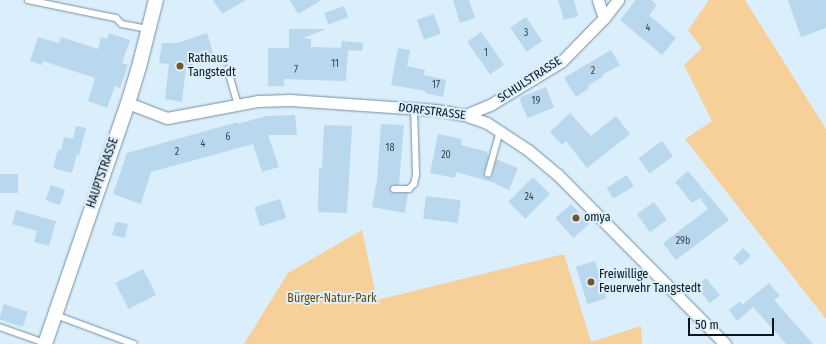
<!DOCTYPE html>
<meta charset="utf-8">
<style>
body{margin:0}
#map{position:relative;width:826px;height:344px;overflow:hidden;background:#dbeefb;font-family:"Fira Sans Condensed",sans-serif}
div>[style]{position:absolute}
.green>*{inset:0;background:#f7cf99}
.building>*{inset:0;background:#b9d7ed;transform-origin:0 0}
.roads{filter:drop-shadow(0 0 1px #738fa3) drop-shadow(0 0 1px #738fa3)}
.service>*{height:5.5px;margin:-2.75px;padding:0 2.75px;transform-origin:2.75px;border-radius:2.75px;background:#fff}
.minor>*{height:11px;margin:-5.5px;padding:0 5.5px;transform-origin:5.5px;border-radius:5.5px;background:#fff}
.tertiary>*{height:14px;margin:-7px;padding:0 7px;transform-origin:7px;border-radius:7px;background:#fff}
.dots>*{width:11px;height:11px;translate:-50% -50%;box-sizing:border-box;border:2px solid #dbeefb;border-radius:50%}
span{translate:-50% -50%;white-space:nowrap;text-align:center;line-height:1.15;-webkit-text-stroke:4px #dbeefb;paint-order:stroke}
.number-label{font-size:10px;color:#364651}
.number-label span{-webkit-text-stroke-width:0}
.poi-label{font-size:12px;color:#0b161d}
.left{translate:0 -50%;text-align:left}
.street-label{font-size:12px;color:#0b161d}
.park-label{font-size:12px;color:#6d4802}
.scale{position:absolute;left:688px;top:318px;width:86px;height:18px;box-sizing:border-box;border:2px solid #0b161d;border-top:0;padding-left:5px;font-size:12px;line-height:14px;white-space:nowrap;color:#0b161d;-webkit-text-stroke:3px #dbeefb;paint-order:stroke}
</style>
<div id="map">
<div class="green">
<div style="clip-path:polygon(709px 0,745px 0,826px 129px,826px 319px,685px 139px,712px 121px,684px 65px,702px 48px,688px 30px)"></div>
<div style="clip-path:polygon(362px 230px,377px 300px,564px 254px,591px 342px,641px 326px,642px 344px,244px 344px,288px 273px)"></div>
</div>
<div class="building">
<div style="clip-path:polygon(213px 0,246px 0,222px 14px)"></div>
<div style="clip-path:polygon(290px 0,322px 0,298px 14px)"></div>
<div style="clip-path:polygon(453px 0,469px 0,475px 18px,460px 23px)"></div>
<div style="clip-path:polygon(558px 0,574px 0,578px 16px,564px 20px)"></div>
<div style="clip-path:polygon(636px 0,651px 0,657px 5px,649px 15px,676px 38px,662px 55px,620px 20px)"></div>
<div style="clip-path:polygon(788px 0,826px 0,826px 28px,801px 37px)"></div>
<div style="left:344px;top:6px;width:12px;height:21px;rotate:70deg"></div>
<div style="left:434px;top:14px;width:21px;height:18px;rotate:71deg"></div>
<div style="left:526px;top:17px;width:29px;height:19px;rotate:56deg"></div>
<div style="clip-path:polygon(289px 29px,326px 29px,303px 38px,311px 39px,311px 47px,341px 48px,342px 41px,363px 43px,362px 51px,348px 50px,346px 81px,284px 79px,284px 86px,268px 86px,268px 48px,289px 48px)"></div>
<div style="left:481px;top:32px;width:40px;height:17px;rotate:55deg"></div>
<div style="clip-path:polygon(109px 33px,130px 40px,122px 63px,128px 65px,120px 88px,115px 86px,107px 108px,88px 101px,95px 78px,43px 61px,42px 65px,30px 61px,38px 37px,59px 43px,61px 37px,98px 49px,101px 37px,107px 39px)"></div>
<div style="clip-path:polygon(207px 33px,214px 57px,186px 67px,182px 102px,165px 99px,169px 64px,159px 63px,162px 43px,178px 43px)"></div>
<div style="clip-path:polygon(398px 48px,410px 50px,407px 66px,425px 70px,424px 75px,446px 80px,443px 97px,425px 93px,426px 91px,391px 85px)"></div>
<div style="clip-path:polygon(611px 50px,620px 65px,602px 75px,603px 76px,588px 86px,589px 88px,576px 97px,564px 78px)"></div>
<div style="left:546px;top:87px;width:22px;height:29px;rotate:68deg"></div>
<div style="clip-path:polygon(570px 113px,591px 136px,616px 116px,630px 134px,587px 168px,566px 141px,562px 145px,550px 132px)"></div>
<div style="clip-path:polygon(295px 115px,297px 135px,268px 135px,279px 167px,262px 172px,253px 144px,151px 172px,141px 204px,113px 194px,127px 153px,238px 122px,238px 124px,266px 116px)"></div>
<div style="clip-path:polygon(381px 124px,404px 125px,399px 185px,392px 185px,390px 189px,394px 193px,408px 193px,405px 213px,372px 207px,377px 180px)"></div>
<div style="clip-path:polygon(324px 125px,352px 126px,347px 213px,318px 212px,319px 168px,322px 168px)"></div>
<div style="clip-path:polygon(76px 126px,86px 128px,79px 156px,77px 154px,72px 173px,53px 168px,58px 149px,61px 151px,64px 137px,73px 139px)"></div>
<div style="clip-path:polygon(438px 134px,462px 139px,461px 145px,488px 152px,487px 156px,489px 156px,484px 173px,486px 178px,492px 176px,496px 159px,518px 168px,509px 190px,492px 182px,456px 172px,455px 178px,430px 173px)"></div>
<div style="left:662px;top:141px;width:19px;height:29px;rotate:54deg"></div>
<div style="clip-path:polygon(688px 171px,729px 220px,676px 260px,663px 243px,708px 209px,700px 198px,692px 203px,675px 182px)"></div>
<div style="left:0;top:174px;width:18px;height:19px"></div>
<div style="left:627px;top:175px;width:13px;height:24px;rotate:58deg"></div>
<div style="left:533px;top:177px;width:24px;height:35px;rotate:45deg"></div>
<div style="left:51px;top:185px;width:15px;height:16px;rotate:20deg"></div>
<div style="left:426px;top:196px;width:35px;height:23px;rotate:7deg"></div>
<div style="left:280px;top:199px;width:20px;height:27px;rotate:72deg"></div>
<div style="left:654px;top:202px;width:22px;height:21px;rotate:54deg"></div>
<div style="left:571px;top:204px;width:27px;height:21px;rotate:48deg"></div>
<div style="clip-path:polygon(16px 210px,56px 221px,49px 246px,34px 242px,37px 231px,12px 224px)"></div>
<div style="clip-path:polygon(116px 222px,128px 224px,125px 238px,112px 235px)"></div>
<div style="left:743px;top:248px;width:11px;height:14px;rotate:45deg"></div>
<div style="left:595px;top:261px;width:39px;height:20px;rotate:73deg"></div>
<div style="left:143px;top:269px;width:29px;height:31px;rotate:63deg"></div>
<div style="left:706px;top:278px;width:22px;height:13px;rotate:51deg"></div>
<div style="clip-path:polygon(769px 283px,780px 296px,774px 300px,813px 344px,786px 344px,753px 307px,737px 321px,729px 310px,740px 301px,742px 305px)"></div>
<div style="left:4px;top:304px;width:25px;height:16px;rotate:18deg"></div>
</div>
<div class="roads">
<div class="service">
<div style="left:28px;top:0;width:90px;rotate:11.6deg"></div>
<div style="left:116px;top:18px;width:8px;rotate:45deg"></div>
<div style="left:122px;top:24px;width:26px;rotate:11deg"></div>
<div style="left:228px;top:69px;width:36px;rotate:74deg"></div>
<div style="left:488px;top:174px;width:45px;rotate:-74.4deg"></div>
<div style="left:394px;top:189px;width:15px"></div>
<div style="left:409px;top:189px;width:7px;rotate:-45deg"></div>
<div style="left:414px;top:184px;width:9px;rotate:-77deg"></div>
<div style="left:416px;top:175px;width:66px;rotate:-91.7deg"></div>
<div style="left:56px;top:315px;width:83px;rotate:20.4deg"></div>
<div style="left:0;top:327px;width:48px;rotate:19.6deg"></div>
</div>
<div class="minor">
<div style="left:598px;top:0;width:19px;rotate:72deg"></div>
<div style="left:128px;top:103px;width:42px;rotate:21deg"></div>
<div style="left:167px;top:118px;width:93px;rotate:-10.6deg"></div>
<div style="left:258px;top:101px;width:32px;rotate:-2deg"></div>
<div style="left:290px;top:100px;width:146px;rotate:3.9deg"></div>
<div style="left:436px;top:110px;width:29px;rotate:10deg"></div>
<div style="left:465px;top:115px;width:23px;rotate:20deg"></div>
<div style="left:487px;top:123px;width:49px;rotate:33.4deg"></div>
<div style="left:528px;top:150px;width:39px;rotate:40deg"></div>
<div style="left:558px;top:175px;width:238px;rotate:45.3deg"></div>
<div style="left:465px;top:115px;width:27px;rotate:-22deg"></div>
<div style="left:490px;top:105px;width:84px;rotate:-31.4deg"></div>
<div style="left:562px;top:61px;width:60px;rotate:-45.7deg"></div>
<div style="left:604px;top:18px;width:23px;rotate:-52deg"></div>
</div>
<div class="tertiary">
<div style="left:45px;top:344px;width:255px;rotate:-71deg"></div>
<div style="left:128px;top:103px;width:38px;rotate:-73deg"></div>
<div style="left:139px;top:67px;width:69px;rotate:-75.8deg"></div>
</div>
</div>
<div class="dots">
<div style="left:180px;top:66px;background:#73552a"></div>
<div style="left:576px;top:218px;background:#73552a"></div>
<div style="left:591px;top:282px;background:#73552a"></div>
</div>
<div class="number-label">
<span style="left:648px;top:29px">4</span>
<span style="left:526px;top:34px">3</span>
<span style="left:486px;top:54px">1</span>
<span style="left:335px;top:65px">11</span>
<span style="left:296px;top:71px">7</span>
<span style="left:593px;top:72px">2</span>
<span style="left:436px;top:86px">17</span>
<span style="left:536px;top:102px">19</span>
<span style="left:228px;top:138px">6</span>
<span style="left:203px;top:145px">4</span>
<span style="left:390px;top:149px">18</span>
<span style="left:177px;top:153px">2</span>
<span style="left:446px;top:156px">20</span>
<span style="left:529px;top:198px">24</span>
<span style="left:683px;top:242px">29b</span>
</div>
<div class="poi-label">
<span class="left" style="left:188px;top:66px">Rathaus<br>Tangstedt</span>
<span class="left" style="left:584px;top:218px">omya</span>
<span class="left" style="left:599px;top:282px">Freiwillige<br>Feuerwehr Tangstedt</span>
</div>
<div class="street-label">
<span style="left:530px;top:80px;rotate:-33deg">SCHULSTRASSE</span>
<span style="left:432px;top:112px;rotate:7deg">DORFSTRASSE</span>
<span style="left:103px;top:173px;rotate:-71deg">HAUPTSTRASSE</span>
</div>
<div class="park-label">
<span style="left:332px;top:299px">Bürger-Natur-Park</span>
</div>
<div class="scale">50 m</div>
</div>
